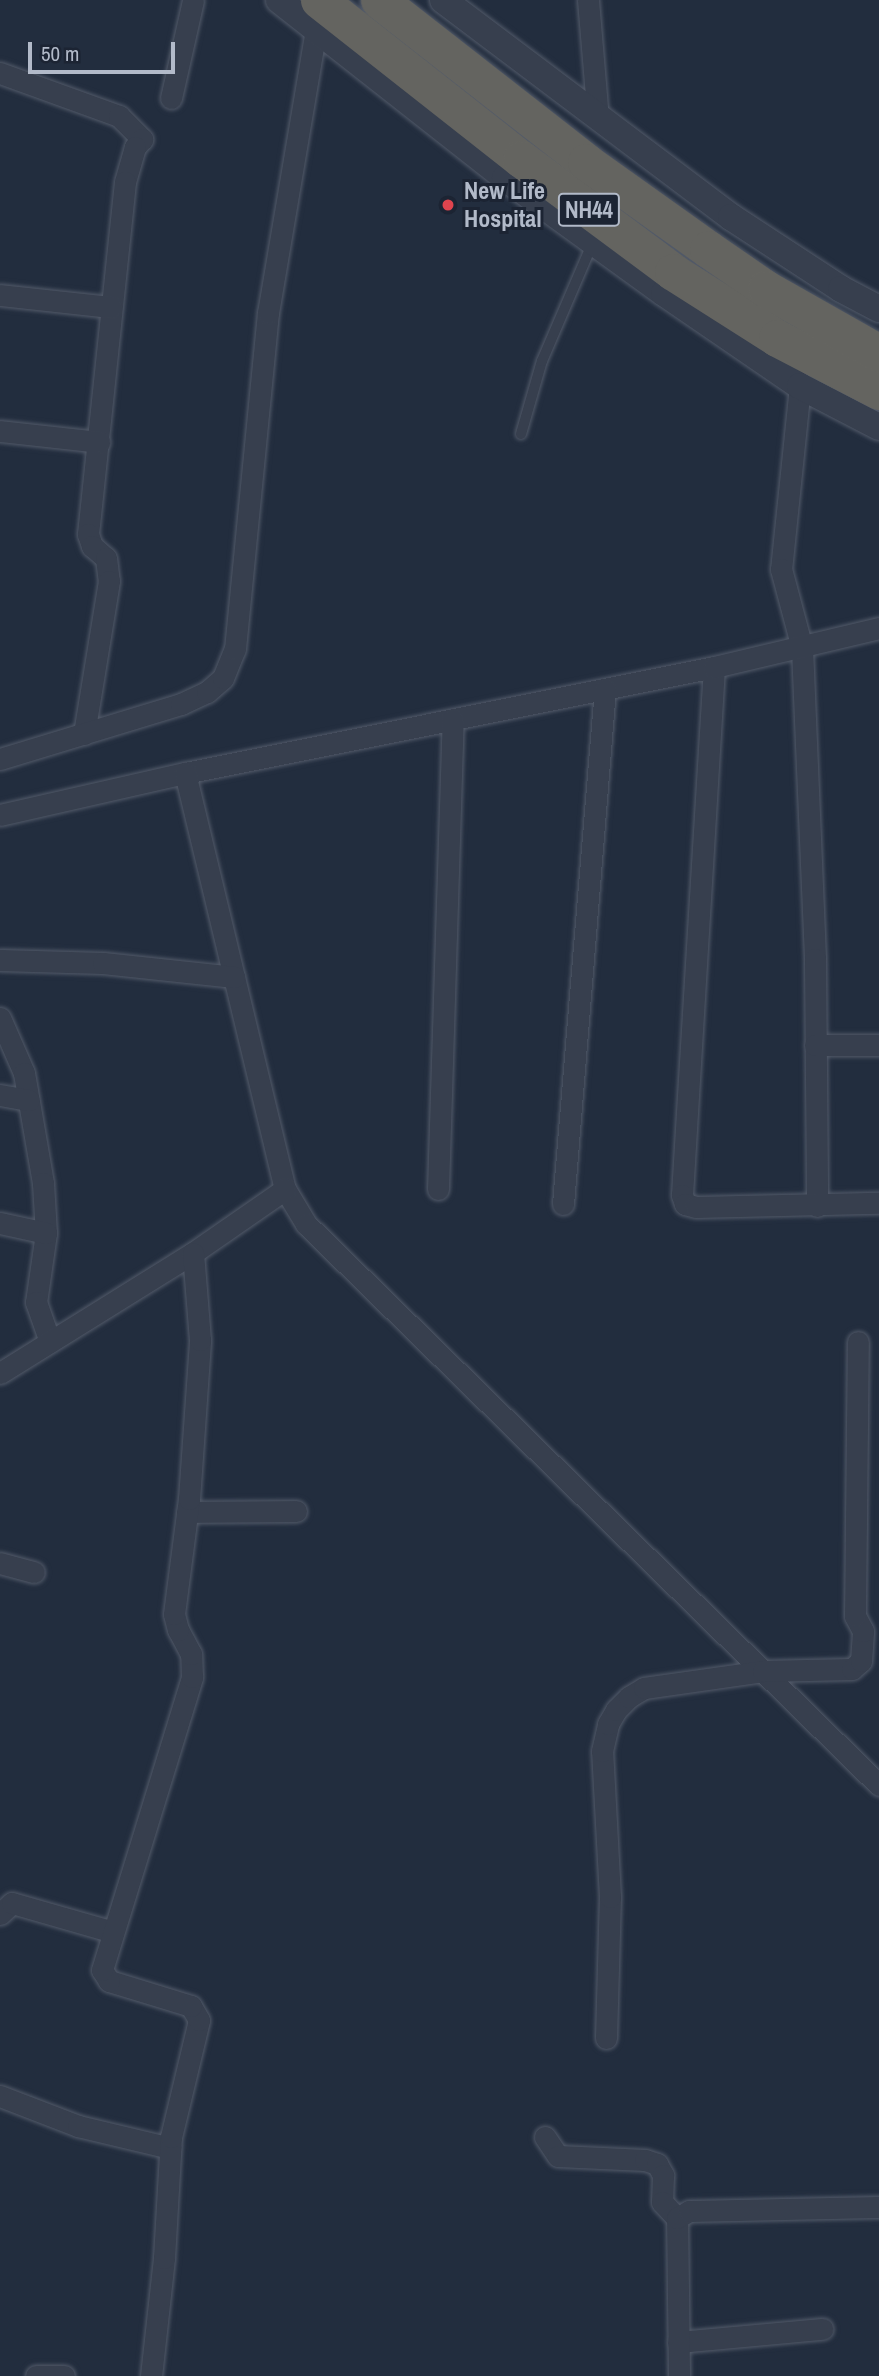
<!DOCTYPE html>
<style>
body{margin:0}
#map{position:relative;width:879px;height:2376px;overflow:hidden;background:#222d3e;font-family:"Archivo Narrow",sans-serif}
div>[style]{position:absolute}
.roads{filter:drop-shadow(0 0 2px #525a69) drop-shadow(0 0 2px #525a69)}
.service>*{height:10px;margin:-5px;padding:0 5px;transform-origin:5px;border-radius:5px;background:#373f4e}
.minor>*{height:21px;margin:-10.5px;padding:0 10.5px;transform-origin:10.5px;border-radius:10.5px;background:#373f4e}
.tertiary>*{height:26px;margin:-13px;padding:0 13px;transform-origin:13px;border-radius:13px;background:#373f4e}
.trunk>*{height:37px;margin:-18.5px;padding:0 18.5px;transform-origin:18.5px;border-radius:18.5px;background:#646460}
.dots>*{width:19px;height:19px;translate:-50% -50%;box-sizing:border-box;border:4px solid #1c2433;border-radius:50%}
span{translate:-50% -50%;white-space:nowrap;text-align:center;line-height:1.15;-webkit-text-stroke:6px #1c2433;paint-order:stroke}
.shield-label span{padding:2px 5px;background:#1c2433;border:2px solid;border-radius:5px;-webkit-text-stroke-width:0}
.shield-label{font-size:23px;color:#b2bac9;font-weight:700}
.poi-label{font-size:24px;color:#b2bac9;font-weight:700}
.left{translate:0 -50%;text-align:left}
.scale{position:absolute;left:28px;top:42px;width:147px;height:32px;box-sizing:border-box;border:4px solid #b2bac9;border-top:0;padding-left:9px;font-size:21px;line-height:24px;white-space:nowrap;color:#b2bac9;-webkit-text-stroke:5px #1c2433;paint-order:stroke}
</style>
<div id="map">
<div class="roads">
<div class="service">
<div style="left:521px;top:434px;width:76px;rotate:-74deg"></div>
<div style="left:542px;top:361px;width:129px;rotate:-66.8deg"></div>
</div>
<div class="minor">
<div style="left:588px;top:0;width:118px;rotate:85.2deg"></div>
<div style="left:0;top:73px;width:127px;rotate:19.9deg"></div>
<div style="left:119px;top:116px;width:33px;rotate:45deg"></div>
<div style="left:142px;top:139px;width:11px;rotate:131deg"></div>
<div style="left:135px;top:147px;width:36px;rotate:106deg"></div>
<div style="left:125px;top:182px;width:354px;rotate:96deg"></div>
<div style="left:88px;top:534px;width:13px;rotate:72deg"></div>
<div style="left:92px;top:546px;width:18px;rotate:41deg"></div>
<div style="left:106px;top:558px;width:23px;rotate:83deg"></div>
<div style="left:109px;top:581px;width:155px;rotate:99.3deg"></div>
<div style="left:171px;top:98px;width:100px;rotate:-77.3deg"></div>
<div style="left:0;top:295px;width:112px;rotate:6.2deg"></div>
<div style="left:800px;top:386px;width:184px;rotate:95.9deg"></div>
<div style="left:781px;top:569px;width:82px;rotate:75.1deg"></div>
<div style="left:802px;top:648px;width:311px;rotate:87.6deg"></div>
<div style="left:815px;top:959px;width:247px;rotate:89.5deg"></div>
<div style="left:0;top:431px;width:100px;rotate:6.3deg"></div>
<div style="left:714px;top:667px;width:529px;rotate:93.47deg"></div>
<div style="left:682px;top:1195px;width:9px;rotate:72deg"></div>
<div style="left:685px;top:1204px;width:11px;rotate:15deg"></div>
<div style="left:696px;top:1207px;width:183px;rotate:-1.3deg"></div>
<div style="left:0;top:759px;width:189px;rotate:-16.9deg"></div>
<div style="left:181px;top:704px;width:29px;rotate:-25deg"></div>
<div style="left:207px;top:692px;width:21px;rotate:-41deg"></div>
<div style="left:223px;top:678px;width:31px;rotate:-68deg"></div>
<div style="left:235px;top:649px;width:338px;rotate:-84.4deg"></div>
<div style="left:268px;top:313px;width:288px;rotate:-80.4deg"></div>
<div style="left:185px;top:773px;width:540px;rotate:-11.33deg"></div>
<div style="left:714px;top:667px;width:170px;rotate:-13.3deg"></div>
<div style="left:0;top:815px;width:190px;rotate:-12.8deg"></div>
<div style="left:185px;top:773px;width:428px;rotate:76.5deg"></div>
<div style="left:285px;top:1189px;width:41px;rotate:59deg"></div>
<div style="left:306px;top:1224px;width:802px;rotate:44.39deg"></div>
<div style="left:0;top:960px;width:103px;rotate:1.7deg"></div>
<div style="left:103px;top:963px;width:132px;rotate:6.1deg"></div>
<div style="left:0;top:1018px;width:60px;rotate:66.4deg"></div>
<div style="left:24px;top:1073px;width:112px;rotate:80.2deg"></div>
<div style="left:43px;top:1183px;width:50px;rotate:86.6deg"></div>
<div style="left:46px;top:1233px;width:70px;rotate:98.2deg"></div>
<div style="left:36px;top:1302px;width:42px;rotate:70.7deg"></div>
<div style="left:815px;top:1045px;width:64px"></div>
<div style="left:0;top:1095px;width:29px;rotate:10deg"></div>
<div style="left:438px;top:1189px;width:470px;rotate:-88.2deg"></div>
<div style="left:563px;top:1204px;width:517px;rotate:-85.34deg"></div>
<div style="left:0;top:1223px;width:47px;rotate:12.3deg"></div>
<div style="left:0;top:1373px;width:227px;rotate:-31.9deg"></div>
<div style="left:193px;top:1253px;width:112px;rotate:-34.8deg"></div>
<div style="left:187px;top:1512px;width:109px;rotate:-0.5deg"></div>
<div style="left:0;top:1563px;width:35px;rotate:15deg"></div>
<div style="left:0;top:1914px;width:16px;rotate:-43deg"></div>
<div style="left:12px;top:1903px;width:105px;rotate:16deg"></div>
<div style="left:606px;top:2038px;width:141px;rotate:-88.4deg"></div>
<div style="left:610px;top:1897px;width:146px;rotate:-93.1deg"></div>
<div style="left:602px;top:1751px;width:28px;rotate:-77deg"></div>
<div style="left:608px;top:1724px;width:16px;rotate:-60deg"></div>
<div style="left:616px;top:1710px;width:18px;rotate:-45deg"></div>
<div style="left:629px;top:1697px;width:17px;rotate:-31deg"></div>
<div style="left:644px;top:1688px;width:120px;rotate:-8.1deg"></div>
<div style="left:763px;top:1671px;width:89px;rotate:-1.3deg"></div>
<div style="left:852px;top:1669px;width:12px;rotate:-42deg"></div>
<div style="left:861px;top:1661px;width:30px;rotate:-86deg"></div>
<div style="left:863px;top:1631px;width:17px;rotate:-118deg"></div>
<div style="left:855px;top:1616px;width:274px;rotate:-89.4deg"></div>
<div style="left:0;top:2096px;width:84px;rotate:21deg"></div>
<div style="left:78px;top:2126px;width:95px;rotate:13.4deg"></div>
<div style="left:545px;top:2137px;width:23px;rotate:56deg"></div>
<div style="left:558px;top:2156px;width:87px;rotate:2.6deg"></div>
<div style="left:645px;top:2160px;width:13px;rotate:18deg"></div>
<div style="left:657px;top:2164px;width:13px;rotate:61deg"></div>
<div style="left:663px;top:2175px;width:27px;rotate:92deg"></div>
<div style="left:662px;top:2202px;width:22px;rotate:47deg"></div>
<div style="left:678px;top:2342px;width:145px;rotate:-5.2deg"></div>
<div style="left:36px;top:2376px;width:28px"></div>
<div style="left:151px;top:2376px;width:119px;rotate:-83.7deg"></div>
<div style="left:164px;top:2258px;width:121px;rotate:-86.7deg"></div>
<div style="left:171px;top:2137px;width:120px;rotate:-76.5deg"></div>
<div style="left:199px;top:2020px;width:16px;rotate:-120deg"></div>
<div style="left:191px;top:2006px;width:86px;rotate:-163deg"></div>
<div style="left:109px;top:1981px;width:13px;rotate:-122deg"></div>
<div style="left:102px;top:1970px;width:307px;rotate:-72.9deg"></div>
<div style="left:192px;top:1677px;width:23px;rotate:-92deg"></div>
<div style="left:191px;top:1654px;width:27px;rotate:-118deg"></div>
<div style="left:178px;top:1630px;width:16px;rotate:-104deg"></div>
<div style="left:174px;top:1614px;width:116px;rotate:-82.6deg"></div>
<div style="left:189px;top:1499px;width:159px;rotate:-86deg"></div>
<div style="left:200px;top:1340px;width:87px;rotate:-94.6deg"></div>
<div style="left:679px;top:2376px;width:158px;rotate:-90.7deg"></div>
<div style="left:677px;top:2218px;width:14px;rotate:-30deg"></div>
<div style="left:689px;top:2211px;width:190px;rotate:-1.2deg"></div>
</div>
<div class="tertiary">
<div style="left:279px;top:0;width:288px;rotate:38.2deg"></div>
<div style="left:505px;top:178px;width:196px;rotate:35.9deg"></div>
<div style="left:664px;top:293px;width:165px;rotate:34.4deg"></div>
<div style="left:800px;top:386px;width:89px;rotate:27.4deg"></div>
<div style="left:443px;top:0;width:361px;rotate:37deg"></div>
<div style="left:731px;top:217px;width:131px;rotate:33.2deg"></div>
<div style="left:841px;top:289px;width:43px;rotate:27.8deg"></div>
</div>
<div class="trunk">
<div style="left:319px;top:0;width:257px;rotate:38.2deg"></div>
<div style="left:521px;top:159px;width:189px;rotate:36.6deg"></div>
<div style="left:673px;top:272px;width:123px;rotate:32.4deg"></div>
<div style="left:777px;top:338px;width:115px;rotate:27.5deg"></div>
<div style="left:379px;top:0;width:263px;rotate:38deg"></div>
<div style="left:586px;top:162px;width:150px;rotate:35.5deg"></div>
<div style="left:708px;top:249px;width:70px;rotate:34.6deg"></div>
<div style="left:766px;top:289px;width:130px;rotate:29.5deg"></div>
</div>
</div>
<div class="dots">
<div style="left:448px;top:205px;background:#e0444e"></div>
</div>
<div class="shield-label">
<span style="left:589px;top:210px">NH44</span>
</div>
<div class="poi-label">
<span class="left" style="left:464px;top:205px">New Life<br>Hospital</span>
</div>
<div class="scale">50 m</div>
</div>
